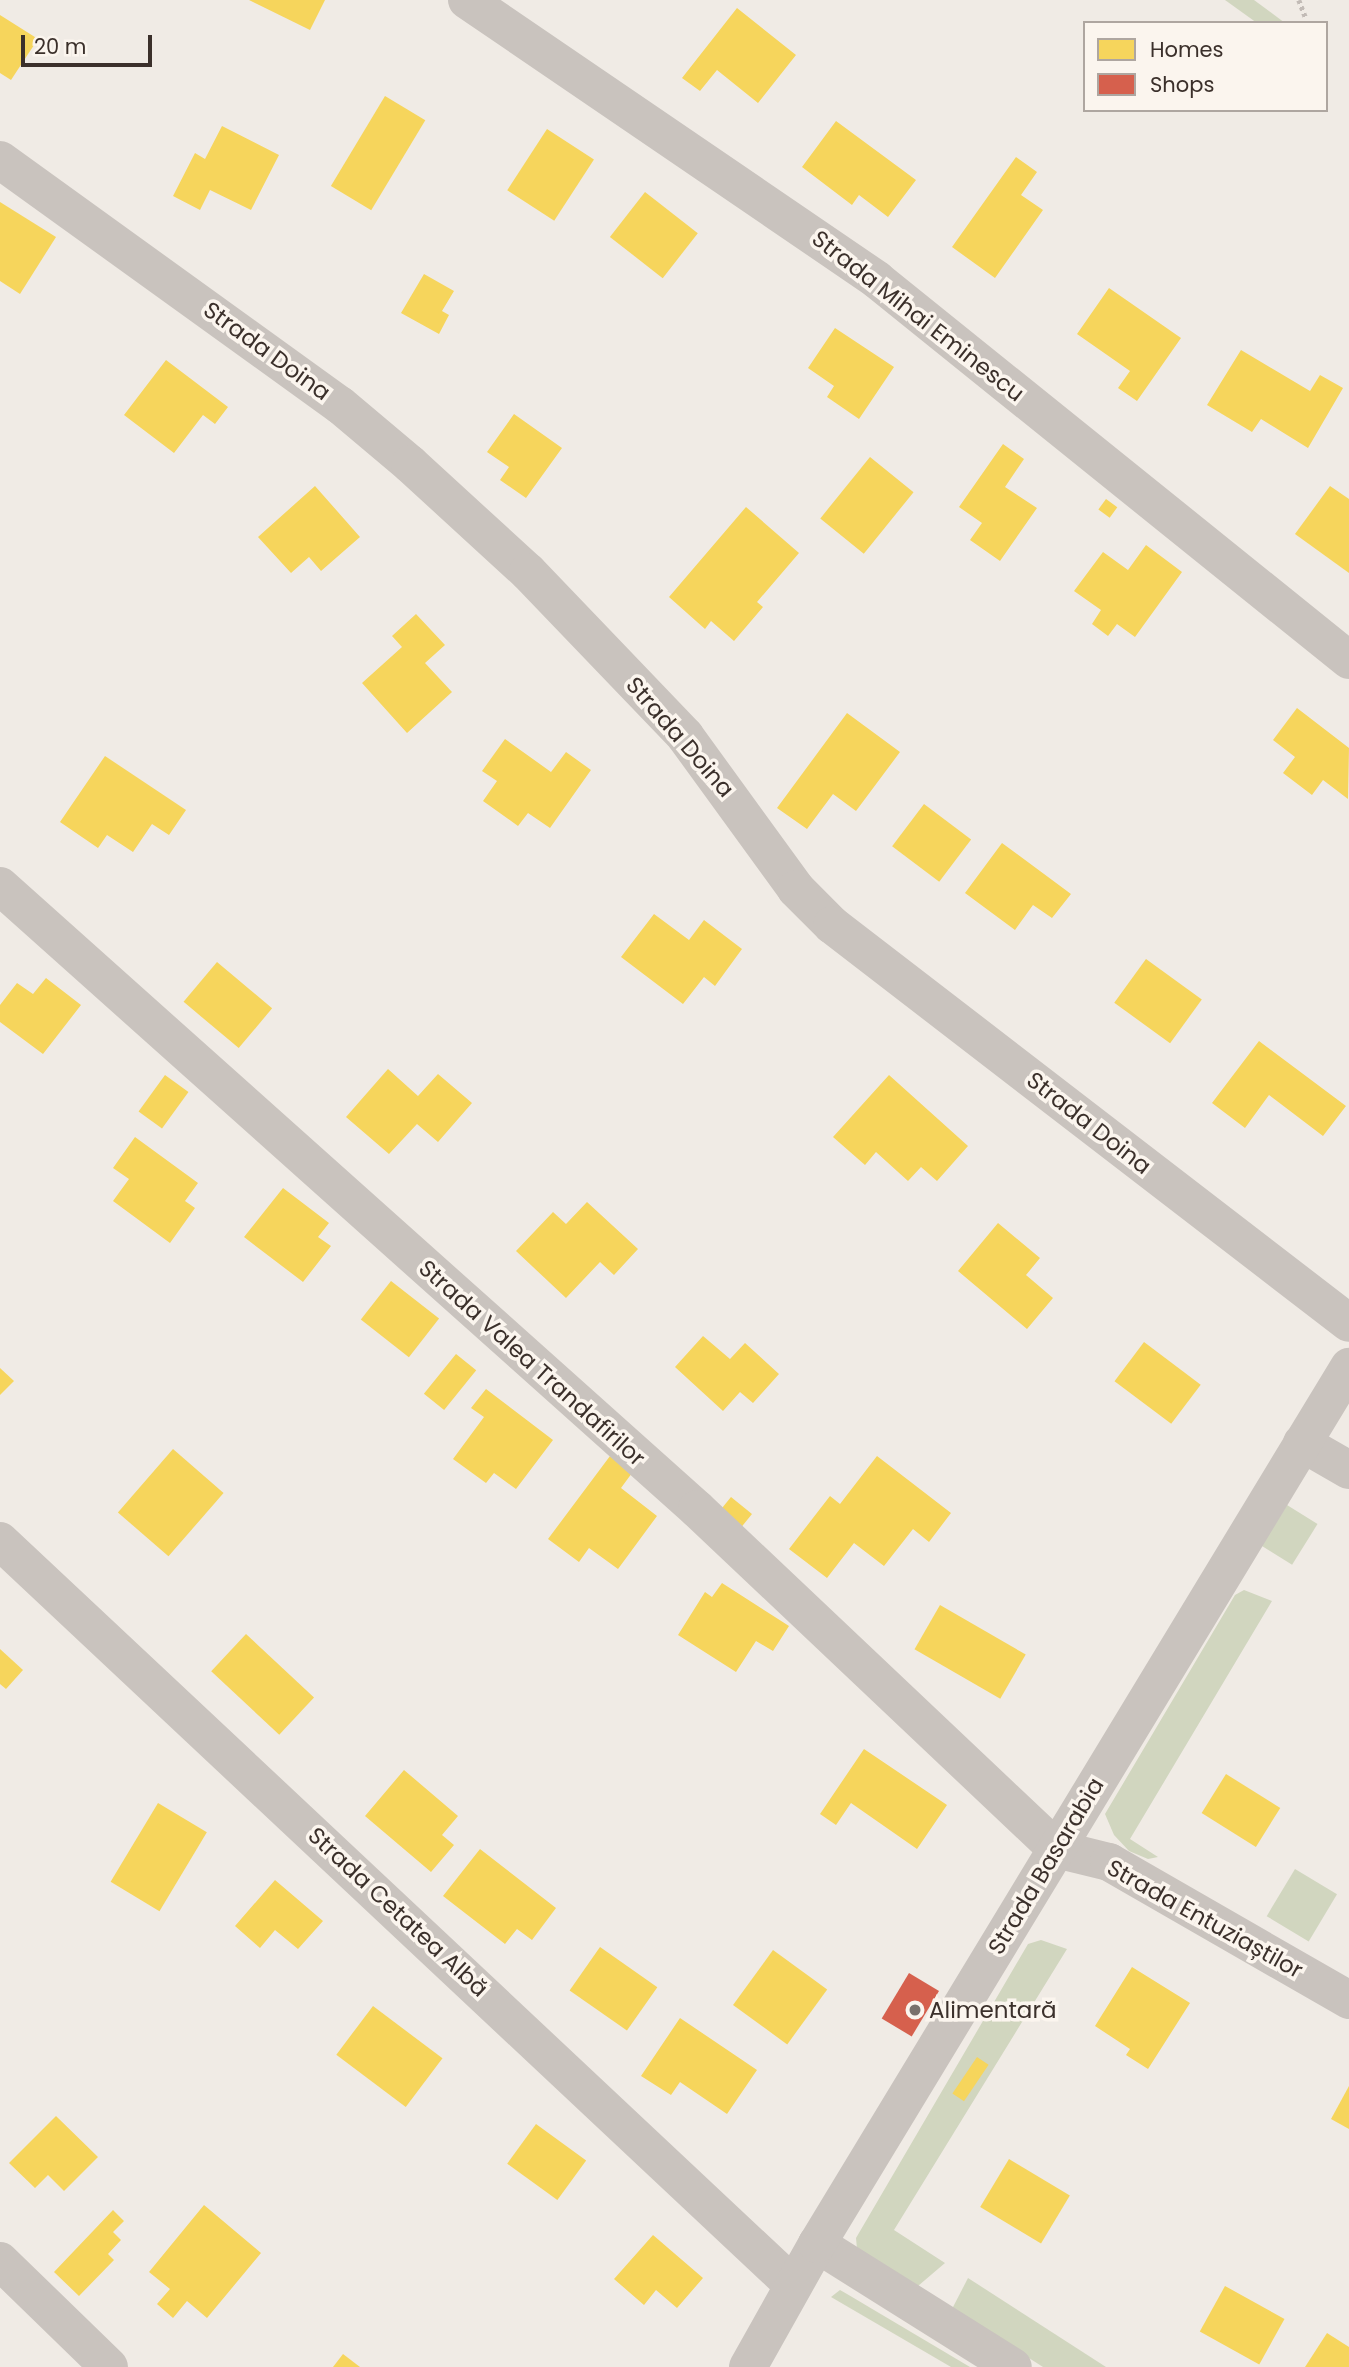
<!DOCTYPE html>
<meta charset="utf-8">
<style>
body{margin:0}
#map{position:relative;width:1349px;height:2367px;overflow:hidden;background:#f0ebe5;font-family:Poppins,sans-serif}
div>[style]{position:absolute}
.green>*{inset:0;background:#d1d6bf;transform-origin:0 0}
.homes>*{inset:0;background:#f6d55c;transform-origin:0 0}
.shops>*{inset:0;background:#d6604d;transform-origin:0 0}
.path>*{height:4.5px;margin-top:-2.25px;transform-origin:0;background:repeating-linear-gradient(90deg,#c2bbb6 0 3.5px,transparent 0 7px)}
.minor>*{height:38px;margin:-19px;padding:0 19px;transform-origin:19px;border-radius:19px;background:#c9c3be}
.dots>*{width:19px;height:19px;translate:-50% -50%;box-sizing:border-box;border:4px solid #fbf5ee;border-radius:50%}
span{translate:-50% -50%;white-space:nowrap;text-align:center;line-height:1.15;-webkit-text-stroke:7px #fbf5ee;paint-order:stroke}
.street-label{font-size:23px;color:#3b302b}
.poi-label{font-size:23px;color:#3b302b}
.left{translate:0 -50%;text-align:left}
.legend{position:absolute;left:1083px;top:21px;width:245px;height:91px;box-sizing:border-box;background:#fbf5ee;border:2px solid #aea6a0;margin:0;padding:9px 12px;list-style:none;font-size:21px;color:#3b302b}
.legend li{display:flex;align-items:center;gap:14px;height:35px}
.legend b{width:35px;border:2px solid #aea6a0}
.scale{position:absolute;left:21px;top:35px;width:131px;height:32px;box-sizing:border-box;border:4px solid #3b302b;border-top:0;padding-left:9px;font-size:21px;line-height:24px;white-space:nowrap;color:#3b302b;-webkit-text-stroke:5px #fbf5ee;paint-order:stroke}
</style>
<div id="map">
<div class="green">
<div style="clip-path:polygon(1225px 0,1254px 0,1285px 23px,1257px 23px)"></div>
<div style="left:1287px;top:1505px;width:36px;height:48px;rotate:32deg"></div>
<div style="clip-path:polygon(1244px 1590px,1272px 1601px,1130px 1839px,1158px 1857px,1148px 1859px,1129px 1851px,1114px 1835px,1105px 1814px,1235px 1595px)"></div>
<div style="left:1295px;top:1869px;width:49px;height:55px;rotate:31deg"></div>
<div style="clip-path:polygon(1041px 1940px,1067px 1949px,894px 2230px,945px 2263px,918px 2286px,857px 2249px,856px 2238px,1028px 1944px)"></div>
<div style="clip-path:polygon(968px 2278px,1106px 2367px,1043px 2367px,952px 2309px)"></div>
<div style="clip-path:polygon(840px 2290px,847px 2294px,970px 2367px,951px 2367px,831px 2297px)"></div>
</div>
<div class="homes">
<div style="clip-path:polygon(249px 0,325px 0,310px 30px)"></div>
<div style="clip-path:polygon(737px 8px,796px 55px,758px 103px,717px 70px,700px 91px,682px 78px)"></div>
<div style="clip-path:polygon(0 15px,38px 39px,11px 80px,0 73px)"></div>
<div style="left:385px;top:96px;width:47px;height:105px;rotate:31deg"></div>
<div style="clip-path:polygon(836px 121px,916px 180px,888px 217px,859px 195px,852px 205px,802px 167px)"></div>
<div style="clip-path:polygon(222px 126px,279px 155px,251px 210px,210px 190px,200px 210px,173px 196px,195px 153px,205px 159px)"></div>
<div style="left:547px;top:129px;width:56px;height:73px;rotate:33deg"></div>
<div style="clip-path:polygon(1016px 157px,1037px 172px,1021px 195px,1043px 210px,995px 278px,952px 247px)"></div>
<div style="left:645px;top:192px;width:67px;height:57px;rotate:38deg"></div>
<div style="clip-path:polygon(0 202px,56px 237px,20px 294px,0 281px)"></div>
<div style="clip-path:polygon(424px 274px,454px 291px,442px 311px,449px 315px,439px 334px,401px 313px)"></div>
<div style="clip-path:polygon(1109px 288px,1181px 338px,1137px 401px,1118px 388px,1130px 371px,1077px 334px)"></div>
<div style="clip-path:polygon(835px 328px,894px 367px,859px 419px,827px 397px,834px 386px,808px 368px)"></div>
<div style="clip-path:polygon(1241px 350px,1310px 391px,1320px 375px,1343px 388px,1308px 448px,1261px 419px,1252px 432px,1207px 405px)"></div>
<div style="clip-path:polygon(166px 360px,228px 407px,215px 424px,203px 415px,174px 453px,124px 415px)"></div>
<div style="clip-path:polygon(514px 414px,562px 448px,526px 498px,500px 480px,509px 467px,487px 452px)"></div>
<div style="clip-path:polygon(1003px 444px,1024px 459px,1005px 487px,1037px 508px,1000px 561px,970px 540px,982px 523px,959px 507px)"></div>
<div style="left:870px;top:457px;width:56px;height:79px;rotate:39deg"></div>
<div style="clip-path:polygon(315px 486px,360px 537px,321px 571px,309px 557px,291px 573px,258px 537px)"></div>
<div style="clip-path:polygon(1330px 486px,1349px 499px,1349px 573px,1295px 534px)"></div>
<div style="left:1106px;top:499px;width:14px;height:13px;rotate:36deg"></div>
<div style="clip-path:polygon(746px 507px,799px 553px,757px 602px,763px 607px,734px 641px,711px 621px,705px 629px,669px 597px)"></div>
<div style="clip-path:polygon(1146px 545px,1182px 572px,1135px 637px,1117px 624px,1108px 636px,1092px 624px,1101px 610px,1074px 591px,1103px 552px,1128px 570px)"></div>
<div style="clip-path:polygon(416px 614px,445px 645px,425px 663px,452px 692px,407px 733px,362px 683px,402px 647px,392px 636px)"></div>
<div style="clip-path:polygon(1297px 708px,1349px 748px,1348px 799px,1323px 780px,1312px 795px,1283px 773px,1295px 757px,1273px 740px)"></div>
<div style="clip-path:polygon(847px 713px,900px 752px,856px 811px,833px 794px,807px 829px,777px 808px)"></div>
<div style="clip-path:polygon(505px 739px,551px 772px,566px 752px,591px 770px,550px 828px,528px 813px,518px 826px,483px 801px,497px 781px,482px 771px)"></div>
<div style="clip-path:polygon(105px 756px,186px 810px,169px 835px,152px 824px,133px 852px,107px 835px,98px 848px,60px 822px)"></div>
<div style="left:924px;top:804px;width:59px;height:53px;rotate:37deg"></div>
<div style="clip-path:polygon(1002px 843px,1071px 894px,1052px 918px,1033px 905px,1015px 930px,965px 893px)"></div>
<div style="clip-path:polygon(654px 914px,689px 940px,704px 920px,742px 949px,715px 986px,704px 977px,683px 1004px,621px 957px)"></div>
<div style="left:1146px;top:959px;width:69px;height:54px;rotate:36deg"></div>
<div style="left:217px;top:962px;width:72px;height:52px;rotate:40deg"></div>
<div style="clip-path:polygon(46px 978px,81px 1005px,43px 1054px,0 1022px,0 1005px,17px 983px,33px 994px)"></div>
<div style="clip-path:polygon(1259px 1041px,1346px 1106px,1323px 1136px,1269px 1095px,1245px 1128px,1212px 1103px)"></div>
<div style="clip-path:polygon(388px 1069px,418px 1096px,438px 1074px,472px 1103px,438px 1142px,417px 1124px,389px 1154px,346px 1117px)"></div>
<div style="left:165px;top:1075px;width:29px;height:45px;rotate:36deg"></div>
<div style="clip-path:polygon(889px 1075px,968px 1146px,937px 1181px,921px 1167px,908px 1181px,876px 1152px,865px 1165px,833px 1137px)"></div>
<div style="clip-path:polygon(135px 1137px,198px 1183px,185px 1201px,195px 1208px,170px 1243px,113px 1201px,129px 1179px,113px 1168px)"></div>
<div style="clip-path:polygon(283px 1188px,329px 1223px,318px 1237px,331px 1246px,303px 1282px,244px 1237px)"></div>
<div style="clip-path:polygon(587px 1202px,638px 1249px,614px 1275px,600px 1262px,566px 1298px,516px 1251px,553px 1212px,566px 1224px)"></div>
<div style="clip-path:polygon(998px 1223px,1040px 1258px,1026px 1275px,1053px 1298px,1027px 1329px,958px 1271px)"></div>
<div style="left:391px;top:1281px;width:61px;height:49px;rotate:38deg"></div>
<div style="clip-path:polygon(703px 1336px,730px 1359px,745px 1343px,779px 1374px,753px 1403px,740px 1392px,723px 1411px,675px 1367px)"></div>
<div style="left:1144px;top:1342px;width:71px;height:49px;rotate:37deg"></div>
<div style="left:456px;top:1354px;width:26px;height:51px;rotate:39deg"></div>
<div style="clip-path:polygon(0 1368px,14px 1381px,0 1395px)"></div>
<div style="clip-path:polygon(486px 1389px,553px 1440px,516px 1489px,494px 1473px,486px 1483px,453px 1459px,484px 1417px,471px 1408px)"></div>
<div style="left:173px;top:1449px;width:67px;height:84px;rotate:41deg"></div>
<div style="clip-path:polygon(610px 1456px,632px 1473px,621px 1488px,657px 1516px,618px 1569px,589px 1548px,579px 1562px,548px 1539px)"></div>
<div style="clip-path:polygon(877px 1456px,951px 1513px,929px 1542px,913px 1529px,884px 1566px,854px 1543px,827px 1578px,789px 1549px,830px 1496px,840px 1504px)"></div>
<div style="left:731px;top:1497px;width:27px;height:18px;rotate:39deg"></div>
<div style="clip-path:polygon(722px 1583px,789px 1626px,773px 1651px,756px 1641px,736px 1672px,678px 1635px,705px 1592px,712px 1597px)"></div>
<div style="left:940px;top:1605px;width:99px;height:51px;rotate:30deg"></div>
<div style="left:246px;top:1634px;width:93px;height:51px;rotate:43deg"></div>
<div style="clip-path:polygon(0 1649px,23px 1670px,6px 1689px,0 1684px)"></div>
<div style="clip-path:polygon(864px 1749px,947px 1805px,917px 1849px,851px 1803px,836px 1825px,820px 1814px)"></div>
<div style="clip-path:polygon(404px 1770px,458px 1816px,442px 1835px,454px 1845px,431px 1872px,365px 1816px)"></div>
<div style="left:1226px;top:1774px;width:64px;height:46px;rotate:32deg"></div>
<div style="left:158px;top:1803px;width:57px;height:92px;rotate:31deg"></div>
<div style="clip-path:polygon(480px 1849px,556px 1908px,532px 1940px,517px 1929px,505px 1944px,443px 1896px)"></div>
<div style="clip-path:polygon(275px 1880px,323px 1921px,298px 1949px,275px 1930px,260px 1948px,235px 1926px)"></div>
<div style="left:600px;top:1947px;width:70px;height:53px;rotate:35deg"></div>
<div style="left:773px;top:1950px;width:67px;height:68px;rotate:36deg"></div>
<div style="clip-path:polygon(1132px 1967px,1190px 2003px,1148px 2069px,1126px 2055px,1130px 2049px,1095px 2026px)"></div>
<div style="left:373px;top:2006px;width:87px;height:61px;rotate:37deg"></div>
<div style="clip-path:polygon(680px 2018px,757px 2070px,727px 2114px,680px 2082px,671px 2095px,641px 2076px)"></div>
<div style="left:977px;top:2057px;width:14px;height:44px;rotate:34deg"></div>
<div style="clip-path:polygon(1349px 2086px,1349px 2129px,1331px 2119px)"></div>
<div style="clip-path:polygon(56px 2116px,98px 2157px,64px 2191px,48px 2175px,35px 2188px,9px 2163px)"></div>
<div style="left:536px;top:2124px;width:62px;height:49px;rotate:36deg"></div>
<div style="left:1009px;top:2159px;width:71px;height:56px;rotate:31deg"></div>
<div style="clip-path:polygon(204px 2205px,261px 2253px,207px 2318px,187px 2301px,173px 2318px,157px 2304px,170px 2289px,149px 2272px)"></div>
<div style="clip-path:polygon(113px 2210px,124px 2221px,113px 2232px,121px 2240px,108px 2254px,114px 2260px,79px 2296px,54px 2272px)"></div>
<div style="clip-path:polygon(653px 2235px,703px 2278px,677px 2308px,656px 2290px,644px 2305px,614px 2279px)"></div>
<div style="left:1225px;top:2286px;width:68px;height:52px;rotate:29deg"></div>
<div style="clip-path:polygon(1327px 2333px,1349px 2347px,1349px 2367px,1305px 2367px)"></div>
<div style="clip-path:polygon(343px 2354px,360px 2367px,333px 2367px)"></div>
</div>
<div class="shops">
<div style="left:909px;top:1973px;width:35px;height:53px;rotate:31deg"></div>
</div>
<div class="path">
<div style="left:1299px;top:0;width:19px;rotate:69deg"></div>
</div>
<div class="minor">
<div style="left:467px;top:0;width:496px;rotate:34.3deg"></div>
<div style="left:877px;top:280px;width:606px;rotate:38.84deg"></div>
<div style="left:0;top:160px;width:419px;rotate:35.8deg"></div>
<div style="left:340px;top:405px;width:92px;rotate:40.1deg"></div>
<div style="left:410px;top:464px;width:160px;rotate:42.5deg"></div>
<div style="left:528px;top:572px;width:227px;rotate:46.2deg"></div>
<div style="left:685px;top:736px;width:189px;rotate:54deg"></div>
<div style="left:796px;top:889px;width:51px;rotate:45deg"></div>
<div style="left:832px;top:925px;width:652px;rotate:37.59deg"></div>
<div style="left:0;top:886px;width:935px;rotate:41.79deg"></div>
<div style="left:697px;top:1509px;width:494px;rotate:43.4deg"></div>
<div style="left:1056px;top:1849px;width:55px;rotate:13.8deg"></div>
<div style="left:1109px;top:1862px;width:277px;rotate:29.9deg"></div>
<div style="left:1302px;top:1443px;width:54px;rotate:29.9deg"></div>
<div style="left:0;top:1541px;width:1087px;rotate:43.17deg"></div>
<div style="left:817px;top:2244px;width:231px;rotate:32.1deg"></div>
<div style="left:0;top:2261px;width:152px;rotate:44.2deg"></div>
<div style="left:748px;top:2367px;width:141px;rotate:-60.7deg"></div>
<div style="left:817px;top:2244px;width:1026px;rotate:-58.76deg"></div>
</div>
<div class="dots">
<div style="left:915px;top:2010px;background:#7a716c"></div>
</div>
<div class="street-label">
<span style="left:918px;top:316px;rotate:38deg">Strada Mihai Eminescu</span>
<span style="left:267px;top:351px;rotate:36deg">Strada Doina</span>
<span style="left:680px;top:737px;rotate:49deg">Strada Doina</span>
<span style="left:1089px;top:1123px;rotate:38deg">Strada Doina</span>
<span style="left:532px;top:1363px;rotate:42deg">Strada Valea Trandafirilor</span>
<span style="left:1046px;top:1866px;rotate:-59deg">Strada Basarabia</span>
<span style="left:398px;top:1912px;rotate:43deg">Strada Cetatea Albă</span>
<span style="left:1205px;top:1919px;rotate:29deg">Strada Entuziaștilor</span>
</div>
<div class="poi-label">
<span class="left" style="left:929px;top:2010px">Alimentară</span>
</div>
<ul class="legend">
<li><b style="height:19px;background:#f6d55c"></b>Homes</li>
<li><b style="height:19px;background:#d6604d"></b>Shops</li>
</ul>
<div class="scale">20 m</div>
</div>
